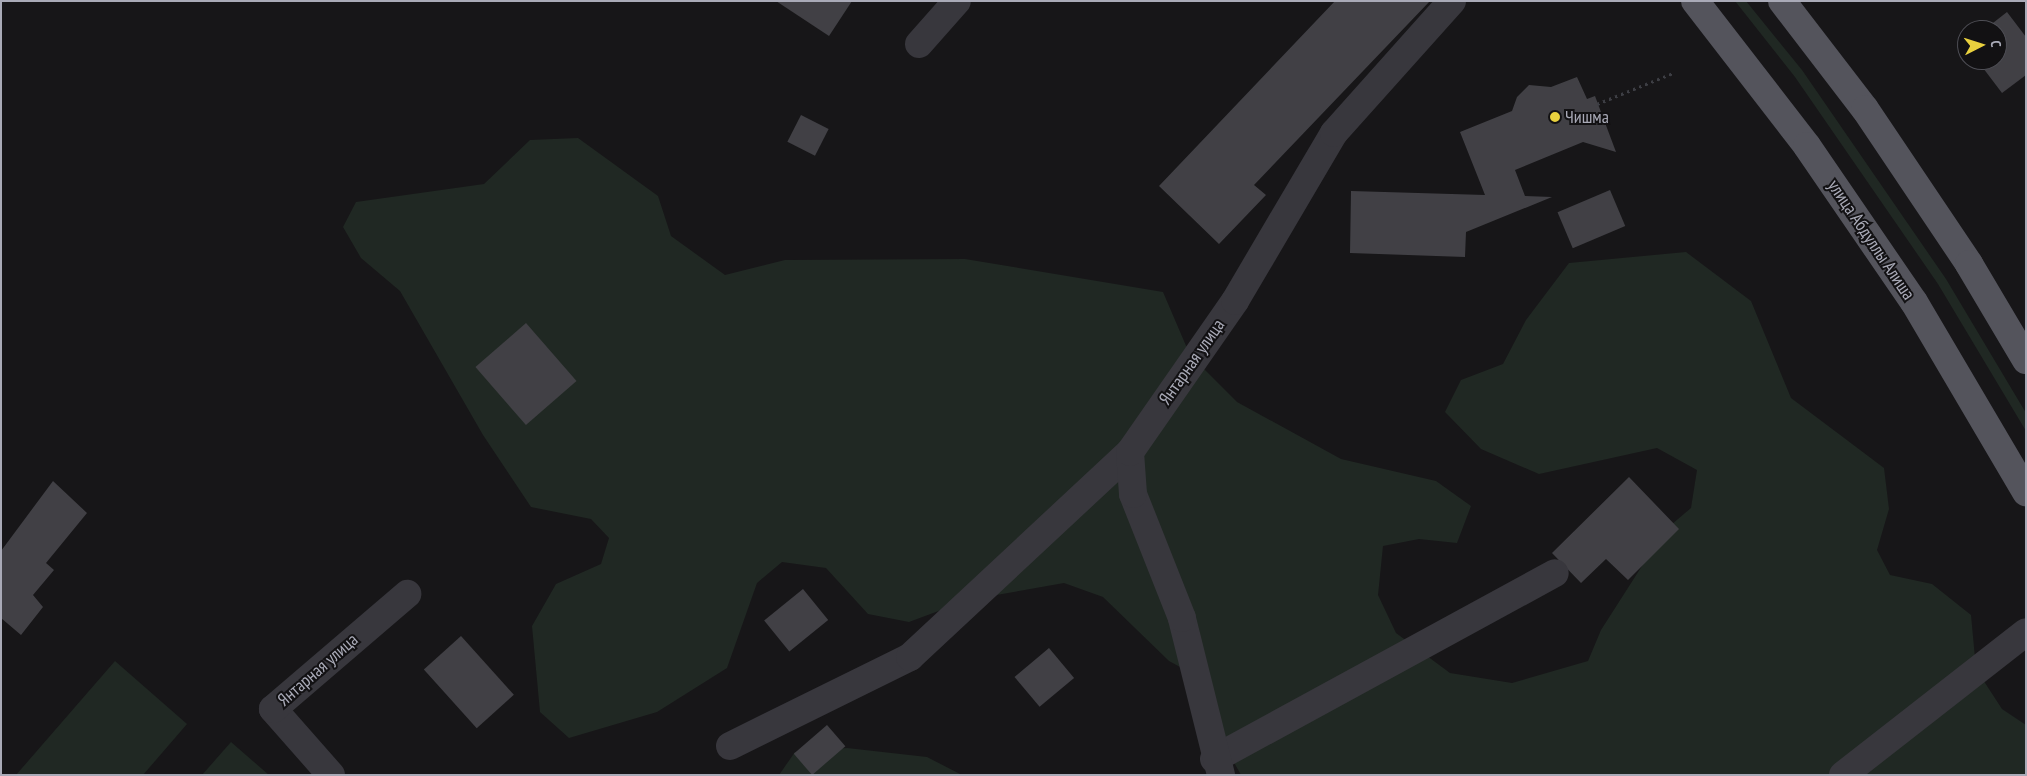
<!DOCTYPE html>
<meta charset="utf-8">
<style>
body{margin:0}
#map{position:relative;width:2027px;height:776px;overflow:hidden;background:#171618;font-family:"PT Sans Narrow",sans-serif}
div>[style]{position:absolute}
.green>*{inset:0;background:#202823}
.building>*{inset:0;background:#414045;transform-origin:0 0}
.path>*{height:3px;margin-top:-1.5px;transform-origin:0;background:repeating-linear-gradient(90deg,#3d3e44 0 2.5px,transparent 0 6.5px)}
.minor>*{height:28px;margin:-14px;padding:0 14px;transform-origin:14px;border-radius:14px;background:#38373d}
.major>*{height:28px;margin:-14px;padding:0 14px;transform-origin:14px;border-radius:14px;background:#54545c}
.dots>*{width:14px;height:14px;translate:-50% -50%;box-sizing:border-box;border:2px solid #121113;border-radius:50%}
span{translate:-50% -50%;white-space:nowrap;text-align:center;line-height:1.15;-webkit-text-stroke:4px #121113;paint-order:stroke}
.poi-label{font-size:18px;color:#a9aab7}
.left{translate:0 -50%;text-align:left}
.street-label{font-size:18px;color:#a9aab7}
.frame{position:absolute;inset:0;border:2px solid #a9aab7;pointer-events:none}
.north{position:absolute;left:1957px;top:20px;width:50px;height:50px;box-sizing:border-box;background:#121113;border:1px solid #4e4e55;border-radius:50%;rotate:85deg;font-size:14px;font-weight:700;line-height:20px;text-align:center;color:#a9aab7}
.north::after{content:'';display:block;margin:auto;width:18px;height:22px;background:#e9d13e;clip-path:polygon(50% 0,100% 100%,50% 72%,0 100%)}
</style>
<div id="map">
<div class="green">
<div style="clip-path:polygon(1735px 1px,1746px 1px,1802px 70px,1946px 279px,2026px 413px,2026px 431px,1938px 284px,1795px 77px)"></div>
<div style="clip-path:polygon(578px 138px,658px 196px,671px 236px,725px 275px,785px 260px,965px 259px,1163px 292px,1190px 355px,1237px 402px,1341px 459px,1436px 481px,1471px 506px,1457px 543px,1419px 539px,1383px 546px,1378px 595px,1396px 633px,1450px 673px,1512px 683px,1588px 661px,1601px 630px,1665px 530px,1691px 508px,1697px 470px,1657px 448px,1539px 474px,1481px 449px,1445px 412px,1461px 380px,1503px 364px,1526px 320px,1569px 263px,1686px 252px,1751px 301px,1791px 398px,1884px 468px,1889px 509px,1877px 550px,1890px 575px,1932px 584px,1971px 615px,1976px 669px,2002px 709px,2026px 725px,2026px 775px,1241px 775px,1222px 741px,1208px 682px,1169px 661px,1103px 597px,1064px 583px,968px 600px,909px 622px,868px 614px,826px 568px,782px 562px,757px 583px,727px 668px,657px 712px,569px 738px,540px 712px,532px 626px,556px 584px,601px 564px,609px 538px,591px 519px,531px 507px,483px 435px,400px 291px,361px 258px,343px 227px,356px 202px,484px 184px,530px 140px)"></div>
<div style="clip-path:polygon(115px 661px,187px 724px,143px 775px,16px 775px)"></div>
<div style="clip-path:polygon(231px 742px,269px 775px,202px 775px)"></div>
<div style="clip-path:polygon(847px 748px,927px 757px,962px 775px,779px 775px,795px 752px)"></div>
</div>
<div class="building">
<div style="clip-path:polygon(776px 1px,852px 1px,829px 36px)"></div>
<div style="clip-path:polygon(1335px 1px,1430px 1px,1254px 185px,1266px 195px,1219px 244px,1159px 186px)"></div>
<div style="clip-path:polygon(2007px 12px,2026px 37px,2026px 75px,2002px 93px,1977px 60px,1997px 60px,1997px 30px,1984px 30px)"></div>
<div style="clip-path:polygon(1577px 77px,1587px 99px,1595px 96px,1616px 152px,1583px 142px,1515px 170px,1525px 196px,1552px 197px,1466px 232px,1465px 257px,1350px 253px,1351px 191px,1485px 195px,1460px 132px,1512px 111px,1517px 97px,1529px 85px,1551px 87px)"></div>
<div style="left:801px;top:115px;width:31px;height:30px;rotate:27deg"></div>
<div style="left:1610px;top:190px;width:39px;height:57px;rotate:67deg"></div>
<div style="left:526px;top:323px;width:77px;height:67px;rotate:49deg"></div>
<div style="clip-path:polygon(1629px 477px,1679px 529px,1628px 580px,1606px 559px,1581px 583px,1552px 553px)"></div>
<div style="clip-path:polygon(53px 481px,87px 513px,46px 563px,54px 570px,33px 595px,43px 607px,21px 635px,1px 618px,1px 551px)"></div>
<div style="left:803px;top:589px;width:40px;height:50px;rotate:51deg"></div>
<div style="left:461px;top:636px;width:79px;height:50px;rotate:48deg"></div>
<div style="left:1049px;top:648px;width:39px;height:45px;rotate:50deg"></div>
<div style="left:827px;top:725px;width:28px;height:44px;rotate:49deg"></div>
</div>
<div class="path">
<div style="left:1597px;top:104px;width:82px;rotate:-22.2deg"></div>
</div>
<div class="minor">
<div style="left:919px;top:44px;width:57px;rotate:-48.5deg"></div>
<div style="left:730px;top:746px;width:201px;rotate:-26.3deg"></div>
<div style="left:910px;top:657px;width:301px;rotate:-43deg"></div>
<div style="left:1214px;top:759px;width:388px;rotate:-28.6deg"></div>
<div style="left:331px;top:775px;width:88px;rotate:-131.3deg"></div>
<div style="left:273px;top:709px;width:177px;rotate:-40.6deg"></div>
<div style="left:1221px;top:775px;width:162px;rotate:-104deg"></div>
<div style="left:1182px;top:618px;width:133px;rotate:-111.6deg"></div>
<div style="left:1133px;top:494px;width:42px;rotate:-94.1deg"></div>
<div style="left:1130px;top:452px;width:184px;rotate:-55.2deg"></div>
<div style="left:1235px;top:301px;width:195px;rotate:-59.5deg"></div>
<div style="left:1334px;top:133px;width:177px;rotate:-48.2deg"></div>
<div style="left:1843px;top:775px;width:232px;rotate:-38deg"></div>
</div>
<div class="major">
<div style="left:1695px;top:1px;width:183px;rotate:52.3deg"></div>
<div style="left:1807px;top:146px;width:189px;rotate:55.6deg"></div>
<div style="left:1914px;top:302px;width:221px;rotate:59.5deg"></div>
<div style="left:1782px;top:1px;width:136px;rotate:52.5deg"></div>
<div style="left:1865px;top:109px;width:187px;rotate:56.1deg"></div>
<div style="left:1969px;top:264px;width:112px;rotate:59.3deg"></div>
</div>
<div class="dots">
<div style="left:1555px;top:117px;background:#e9d13e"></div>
</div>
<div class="poi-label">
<span class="left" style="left:1565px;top:117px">Чишма</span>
</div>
<div class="street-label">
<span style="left:1871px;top:240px;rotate:56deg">улица Абдуллы Алиша</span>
<span style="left:1192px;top:362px;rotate:-55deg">Янтарная улица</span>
<span style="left:318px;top:670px;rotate:-41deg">Янтарная улица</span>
</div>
<div class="frame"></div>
<div class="north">С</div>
</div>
